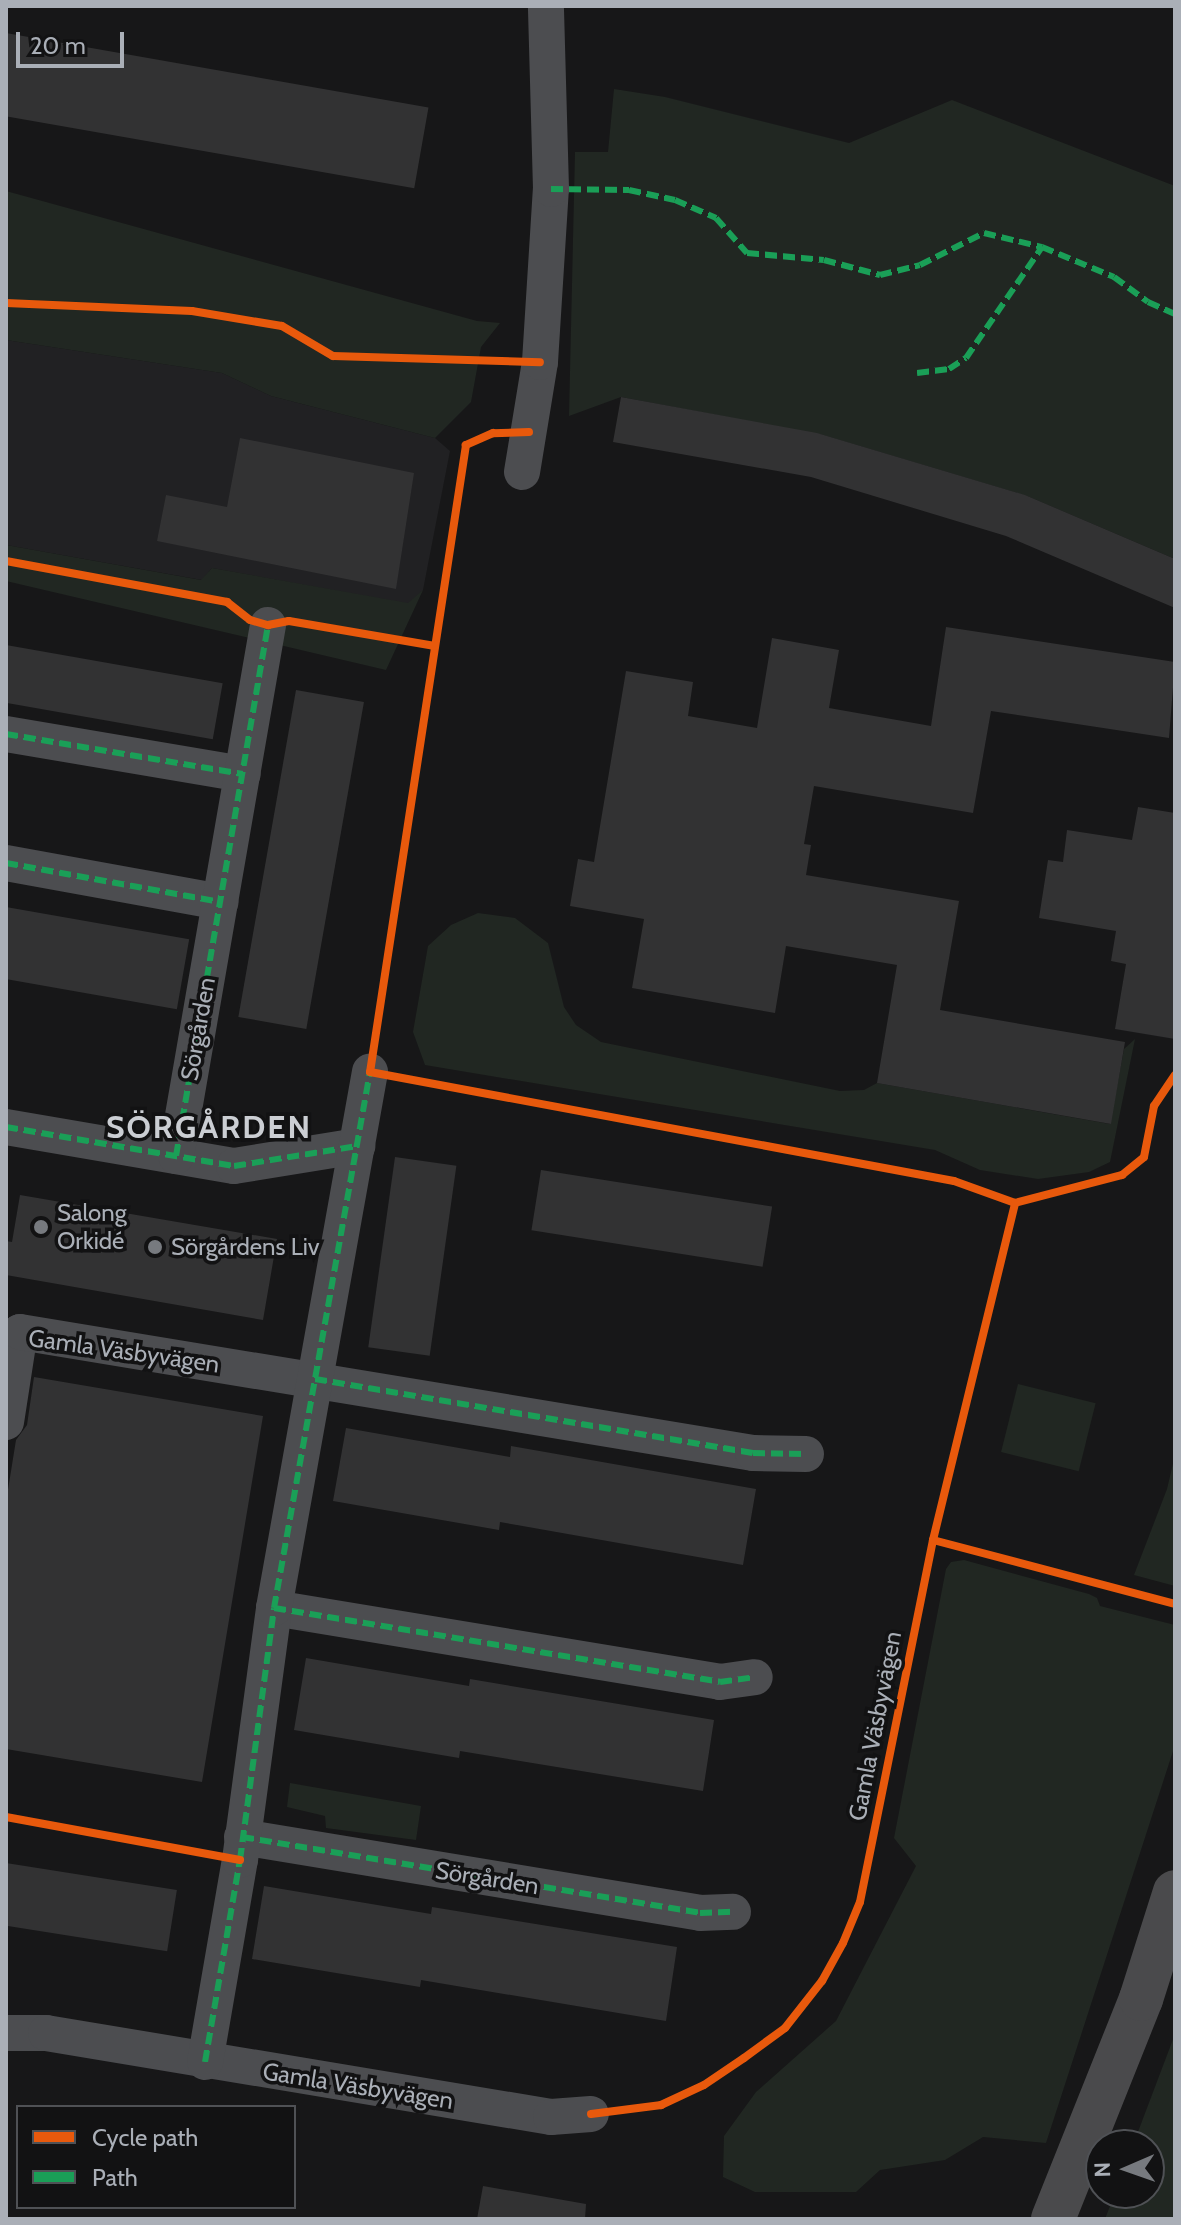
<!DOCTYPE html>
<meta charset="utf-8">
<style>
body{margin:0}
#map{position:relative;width:1181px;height:2225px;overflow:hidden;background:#171718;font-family:Cabin,sans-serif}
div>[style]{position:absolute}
.built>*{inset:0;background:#212123}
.green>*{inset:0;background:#212722;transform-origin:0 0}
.building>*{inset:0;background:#323233;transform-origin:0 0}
.minor>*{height:36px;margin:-18px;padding:0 18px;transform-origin:18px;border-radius:18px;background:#4c4d50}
.major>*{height:44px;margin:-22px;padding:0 22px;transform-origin:22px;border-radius:22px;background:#4a4a4c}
.quiet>*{height:6px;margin-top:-3px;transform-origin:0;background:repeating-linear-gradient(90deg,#1a9f57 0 12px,transparent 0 18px)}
.cycleway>*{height:8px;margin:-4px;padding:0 4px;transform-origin:4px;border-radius:4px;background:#e8590c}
.dots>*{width:22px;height:22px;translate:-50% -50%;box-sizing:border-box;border:4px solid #121213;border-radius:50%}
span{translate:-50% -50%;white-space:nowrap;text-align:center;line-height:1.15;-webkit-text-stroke:7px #121213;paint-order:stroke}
.street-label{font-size:24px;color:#aaafb7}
.poi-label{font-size:24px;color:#aaafb7}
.left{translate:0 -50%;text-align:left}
.district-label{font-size:32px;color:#cbced3;font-weight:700;letter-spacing:2px}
.frame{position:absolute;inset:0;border:8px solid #aaafb7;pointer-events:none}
.legend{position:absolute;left:16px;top:2105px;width:280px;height:104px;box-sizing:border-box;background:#121213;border:2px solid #4f5155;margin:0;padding:10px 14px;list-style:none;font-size:24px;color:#aaafb7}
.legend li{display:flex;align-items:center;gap:16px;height:40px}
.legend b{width:40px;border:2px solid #4f5155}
.north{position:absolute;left:1085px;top:2129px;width:80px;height:80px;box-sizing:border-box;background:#121213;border:2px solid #4f5155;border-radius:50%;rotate:268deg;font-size:22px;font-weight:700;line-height:32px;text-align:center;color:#aaafb7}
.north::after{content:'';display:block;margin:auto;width:28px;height:36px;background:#777a7f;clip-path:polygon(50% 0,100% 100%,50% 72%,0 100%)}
.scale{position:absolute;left:16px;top:32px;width:108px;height:36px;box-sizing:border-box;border:4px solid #aaafb7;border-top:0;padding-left:10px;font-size:24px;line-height:28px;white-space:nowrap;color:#aaafb7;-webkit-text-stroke:6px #121213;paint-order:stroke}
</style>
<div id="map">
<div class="built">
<div style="clip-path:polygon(6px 340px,222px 373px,271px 396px,435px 438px,450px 451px,423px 590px,415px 603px,408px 604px,212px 568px,202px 580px,6px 545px)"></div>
</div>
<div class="green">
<div style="clip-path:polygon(614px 89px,665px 97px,849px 143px,952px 100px,1175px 186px,1175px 559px,1027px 496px,823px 435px,621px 397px,569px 416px,575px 152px,608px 152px)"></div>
<div style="clip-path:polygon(6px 191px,477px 321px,500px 323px,481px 347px,471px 402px,435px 438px,271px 396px,222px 373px,6px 340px)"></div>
<div style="clip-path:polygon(6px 545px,201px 580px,212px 568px,408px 603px,423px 590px,386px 670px,6px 581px)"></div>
<div style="clip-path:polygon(478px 913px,515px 918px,548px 943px,564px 1007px,576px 1025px,601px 1042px,840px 1091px,864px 1090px,877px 1083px,1110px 1124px,1124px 1049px,1135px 1039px,1110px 1162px,1089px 1172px,1038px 1179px,980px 1170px,935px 1150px,425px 1065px,413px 1032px,428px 946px,451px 925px)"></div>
<div style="left:1018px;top:1384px;width:80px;height:70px;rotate:14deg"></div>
<div style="clip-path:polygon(1175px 1455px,1175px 1586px,1134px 1575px,1167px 1489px)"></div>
<div style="clip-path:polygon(964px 1560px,1089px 1594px,1097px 1598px,1100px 1606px,1175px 1625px,1175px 1745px,1046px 2143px,983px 2137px,945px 2160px,880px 2170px,856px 2192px,755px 2192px,723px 2177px,724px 2136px,756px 2092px,836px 2021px,916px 1866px,894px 1838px,946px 1569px,951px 1562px)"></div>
<div style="clip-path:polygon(290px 1783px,421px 1806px,416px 1840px,326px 1828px,325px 1816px,287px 1807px)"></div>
<div style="clip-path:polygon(1175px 2034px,1175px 2219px,1105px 2219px,1115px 2193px,1149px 2193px,1149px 2145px,1133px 2145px)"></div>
</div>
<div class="building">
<div style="left:6px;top:33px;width:429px;height:82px;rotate:10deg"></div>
<div style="clip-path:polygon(621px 397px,817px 433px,1025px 495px,1175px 559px,1175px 608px,1006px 536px,811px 477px,613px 442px)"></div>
<div style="clip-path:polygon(240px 438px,414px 473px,396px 589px,157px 541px,166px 495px,227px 507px)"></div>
<div style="clip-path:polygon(946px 627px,1175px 662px,1169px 738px,991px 711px,973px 813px,814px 786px,804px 844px,811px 845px,806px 875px,959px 901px,940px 1010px,1125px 1042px,1111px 1124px,877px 1083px,897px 965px,786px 946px,775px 1013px,632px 988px,644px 919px,570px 906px,578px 859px,594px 862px,626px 671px,693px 682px,688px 716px,757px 728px,772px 638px,839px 650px,829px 708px,931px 726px)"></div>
<div style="left:6px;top:645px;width:220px;height:57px;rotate:10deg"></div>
<div style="left:296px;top:690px;width:69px;height:332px;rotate:10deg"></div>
<div style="clip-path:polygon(1138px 807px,1175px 813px,1175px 1039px,1115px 1029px,1126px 964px,1111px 961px,1116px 931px,1039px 918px,1048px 860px,1063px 862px,1067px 830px,1132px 840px)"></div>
<div style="left:6px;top:907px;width:186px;height:71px;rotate:10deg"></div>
<div style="left:395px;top:1157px;width:62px;height:192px;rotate:8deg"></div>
<div style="left:541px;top:1170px;width:234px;height:61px;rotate:9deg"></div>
<div style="clip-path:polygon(20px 1195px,277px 1239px,263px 1320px,6px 1275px,6px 1241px,12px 1242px)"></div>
<div style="clip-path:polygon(34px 1377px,263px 1416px,202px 1782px,6px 1749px,6px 1502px,16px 1440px,27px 1425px)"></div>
<div style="clip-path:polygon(346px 1428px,510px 1457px,511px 1446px,756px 1489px,743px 1565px,500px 1522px,499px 1530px,333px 1501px)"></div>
<div style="clip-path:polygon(306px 1658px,469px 1686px,470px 1679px,714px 1720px,703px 1791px,460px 1751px,459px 1758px,294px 1730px)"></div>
<div style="left:6px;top:1863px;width:173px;height:62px;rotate:9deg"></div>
<div style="clip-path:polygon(264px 1886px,431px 1914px,432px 1907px,677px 1947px,666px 2021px,421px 1980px,420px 1987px,252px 1959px)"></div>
<div style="clip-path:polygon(483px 2186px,586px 2204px,585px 2219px,477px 2219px)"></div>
</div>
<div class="minor">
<div style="left:522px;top:472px;width:111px;rotate:-80.7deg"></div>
<div style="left:540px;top:362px;width:173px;rotate:-86.4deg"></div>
<div style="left:551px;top:189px;width:183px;rotate:-91.6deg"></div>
<div style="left:6px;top:734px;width:240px;rotate:9.6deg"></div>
<div style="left:6px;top:863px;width:218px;rotate:10.3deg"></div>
<div style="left:6px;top:1127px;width:231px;rotate:9.7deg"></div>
<div style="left:234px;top:1166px;width:125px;rotate:-9.2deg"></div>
<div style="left:176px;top:1156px;width:539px;rotate:-80.17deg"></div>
<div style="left:6px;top:1422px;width:91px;rotate:-81.2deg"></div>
<div style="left:20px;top:1332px;width:743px;rotate:9.37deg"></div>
<div style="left:753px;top:1453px;width:53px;rotate:1.1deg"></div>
<div style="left:274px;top:1608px;width:452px;rotate:9.4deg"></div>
<div style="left:720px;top:1682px;width:35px;rotate:-8deg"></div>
<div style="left:242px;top:1837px;width:464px;rotate:9.4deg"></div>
<div style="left:700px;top:1913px;width:33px;rotate:-2deg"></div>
<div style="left:6px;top:2033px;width:40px"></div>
<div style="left:46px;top:2033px;width:512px;rotate:9.44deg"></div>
<div style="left:551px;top:2117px;width:40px;rotate:-4.3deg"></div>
<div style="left:205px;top:2062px;width:205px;rotate:-80.2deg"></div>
<div style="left:240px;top:1860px;width:254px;rotate:-82.3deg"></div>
<div style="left:274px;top:1608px;width:545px;rotate:-79.85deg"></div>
</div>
<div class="major">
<div style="left:1053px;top:2219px;width:237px;rotate:-68.2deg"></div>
<div style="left:1141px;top:1999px;width:112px;rotate:-72.4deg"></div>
</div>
<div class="quiet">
<div style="left:551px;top:189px;width:78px;rotate:0.7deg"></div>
<div style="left:629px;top:190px;width:47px;rotate:12.3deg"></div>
<div style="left:675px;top:200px;width:45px;rotate:23.7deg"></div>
<div style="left:716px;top:218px;width:47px;rotate:48.5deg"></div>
<div style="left:747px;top:253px;width:77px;rotate:5.2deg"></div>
<div style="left:824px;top:260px;width:58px;rotate:15deg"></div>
<div style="left:880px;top:275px;width:41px;rotate:-14deg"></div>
<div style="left:920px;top:265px;width:72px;rotate:-26.6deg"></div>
<div style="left:984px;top:233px;width:60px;rotate:13.6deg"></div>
<div style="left:1042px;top:247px;width:78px;rotate:22.6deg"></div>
<div style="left:1114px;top:277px;width:42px;rotate:36.3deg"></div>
<div style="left:1148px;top:302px;width:30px;rotate:24deg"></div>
<div style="left:917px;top:373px;width:32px;rotate:-7deg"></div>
<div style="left:949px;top:369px;width:20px;rotate:-33deg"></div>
<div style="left:966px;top:358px;width:135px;rotate:-55.6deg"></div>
<div style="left:6px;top:734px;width:240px;rotate:9.6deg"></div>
<div style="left:6px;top:863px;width:218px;rotate:10.3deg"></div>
<div style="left:6px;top:1127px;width:231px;rotate:9.7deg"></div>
<div style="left:234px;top:1166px;width:125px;rotate:-9.2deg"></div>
<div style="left:176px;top:1156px;width:539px;rotate:-80.17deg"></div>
<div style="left:315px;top:1379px;width:444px;rotate:9.6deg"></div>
<div style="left:753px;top:1453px;width:53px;rotate:1.1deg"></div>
<div style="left:274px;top:1608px;width:452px;rotate:9.4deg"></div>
<div style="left:720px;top:1682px;width:35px;rotate:-8deg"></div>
<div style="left:242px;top:1837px;width:464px;rotate:9.4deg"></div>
<div style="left:700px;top:1913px;width:33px;rotate:-2deg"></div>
<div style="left:205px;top:2062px;width:205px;rotate:-80.2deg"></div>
<div style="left:240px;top:1860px;width:254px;rotate:-82.3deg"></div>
<div style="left:274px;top:1608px;width:545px;rotate:-79.85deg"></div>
</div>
<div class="cycleway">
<div style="left:6px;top:303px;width:186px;rotate:2.5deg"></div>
<div style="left:192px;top:311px;width:91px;rotate:9.5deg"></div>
<div style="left:282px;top:326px;width:59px;rotate:30.5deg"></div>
<div style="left:333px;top:356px;width:207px;rotate:1.7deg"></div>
<div style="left:529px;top:432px;width:36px;rotate:178deg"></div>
<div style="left:493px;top:433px;width:30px;rotate:156deg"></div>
<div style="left:466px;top:445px;width:634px;rotate:98.7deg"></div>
<div style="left:370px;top:1072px;width:594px;rotate:10.57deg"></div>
<div style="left:954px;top:1181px;width:65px;rotate:19.8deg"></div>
<div style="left:1015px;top:1203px;width:111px;rotate:-14.7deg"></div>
<div style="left:1122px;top:1175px;width:28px;rotate:-39deg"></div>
<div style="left:1144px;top:1157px;width:52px;rotate:-78.9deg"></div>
<div style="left:1154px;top:1106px;width:37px;rotate:-56deg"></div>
<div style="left:6px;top:561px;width:225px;rotate:10.5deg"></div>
<div style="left:227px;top:602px;width:29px;rotate:38deg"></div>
<div style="left:250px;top:620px;width:19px;rotate:16deg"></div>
<div style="left:268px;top:625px;width:21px;rotate:-11deg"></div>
<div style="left:289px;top:621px;width:148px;rotate:9.7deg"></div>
<div style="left:933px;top:1540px;width:250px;rotate:14.8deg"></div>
<div style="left:6px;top:1817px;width:238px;rotate:10.4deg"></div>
<div style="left:591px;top:2114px;width:71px;rotate:-7.3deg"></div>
<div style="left:661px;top:2105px;width:47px;rotate:-24.9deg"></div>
<div style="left:704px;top:2085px;width:48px;rotate:-34deg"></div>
<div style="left:744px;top:2058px;width:51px;rotate:-36.2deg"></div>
<div style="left:785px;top:2028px;width:60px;rotate:-51.8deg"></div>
<div style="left:822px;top:1981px;width:43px;rotate:-61.1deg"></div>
<div style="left:843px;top:1943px;width:44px;rotate:-67.5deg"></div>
<div style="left:860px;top:1902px;width:369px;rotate:-78.6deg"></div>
<div style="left:933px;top:1540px;width:347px;rotate:-76.3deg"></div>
</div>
<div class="dots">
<div style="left:41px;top:1227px;background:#777a7f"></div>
<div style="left:155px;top:1247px;background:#777a7f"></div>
</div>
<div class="street-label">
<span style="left:198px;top:1029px;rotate:-80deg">Sörgården</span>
<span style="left:124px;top:1351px;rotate:8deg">Gamla Väsbyvägen</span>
<span style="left:875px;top:1726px;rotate:-79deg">Gamla Väsbyvägen</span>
<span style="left:487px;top:1878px;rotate:9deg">Sörgården</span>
<span style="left:358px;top:2086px;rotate:9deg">Gamla Väsbyvägen</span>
</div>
<div class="poi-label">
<span class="left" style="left:57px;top:1227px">Salong<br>Orkidé</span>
<span class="left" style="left:171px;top:1247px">Sörgårdens Liv</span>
</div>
<div class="district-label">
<span style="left:209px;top:1127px">SÖRGÅRDEN</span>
</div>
<div class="frame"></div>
<ul class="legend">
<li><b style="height:10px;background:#e8590c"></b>Cycle path</li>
<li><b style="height:10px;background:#1a9f57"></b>Path</li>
</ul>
<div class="north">N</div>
<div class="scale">20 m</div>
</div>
